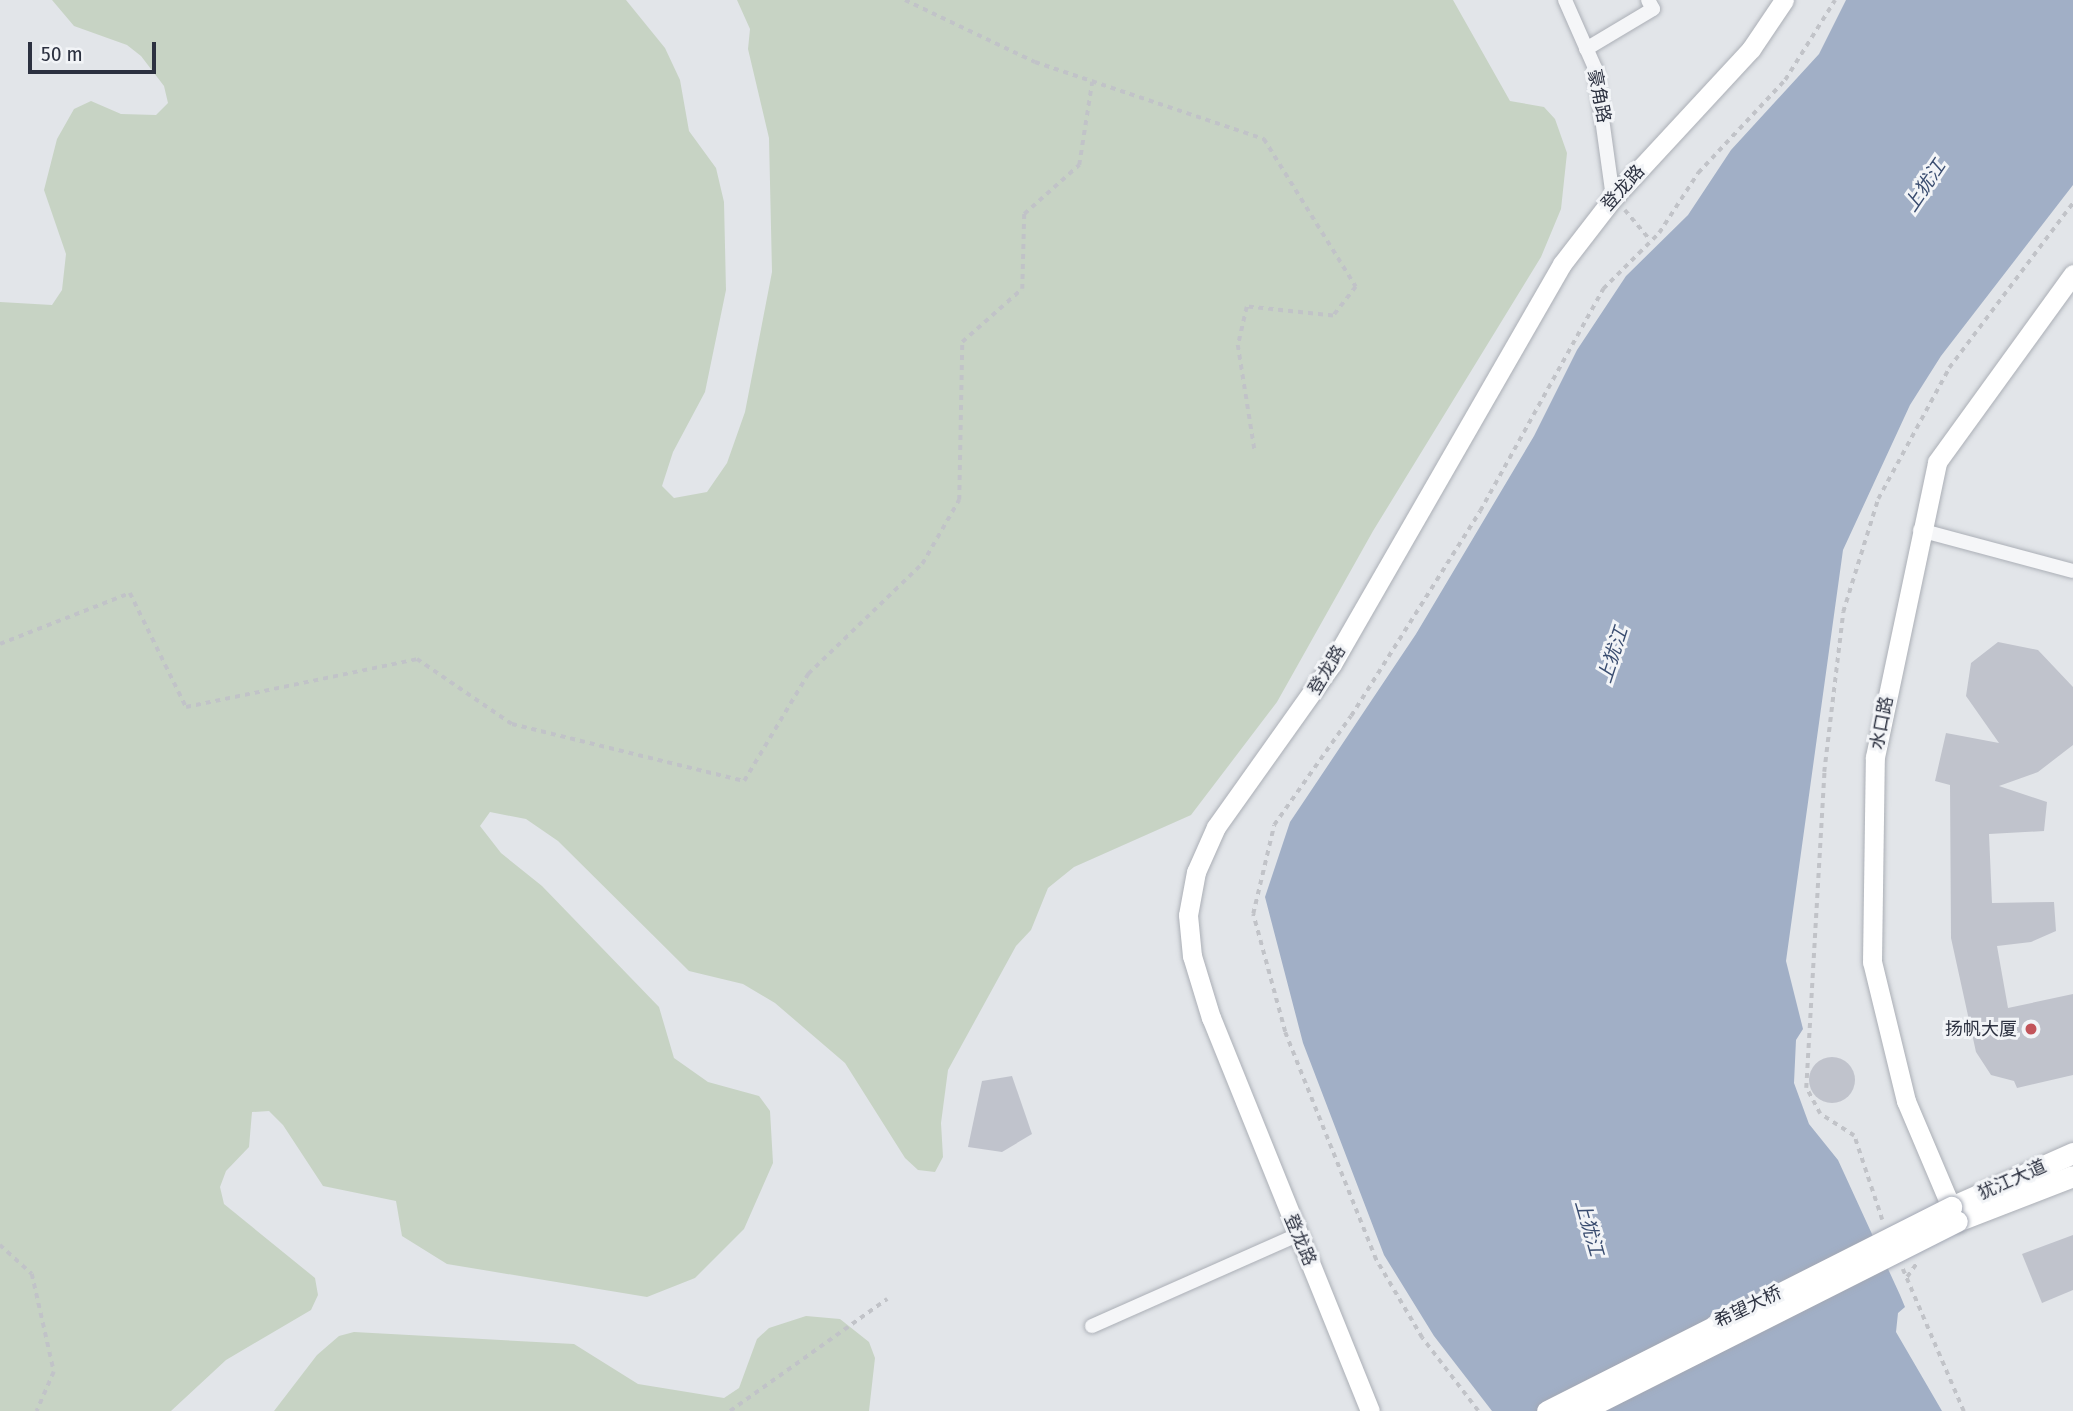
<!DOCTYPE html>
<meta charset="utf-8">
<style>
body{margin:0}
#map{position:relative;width:2073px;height:1411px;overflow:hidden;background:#e2e5e9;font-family:"Fira Sans Condensed","Noto Sans SC",sans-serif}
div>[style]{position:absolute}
.green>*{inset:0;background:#c7d3c4}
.water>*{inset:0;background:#a1afc6}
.building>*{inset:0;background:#c0c3cc}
.round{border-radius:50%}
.path>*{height:3.5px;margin-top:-1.75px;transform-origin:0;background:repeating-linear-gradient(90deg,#c1c3c8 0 5px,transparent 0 10px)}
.roads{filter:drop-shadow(0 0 2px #abafb6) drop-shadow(0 0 2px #abafb6)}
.street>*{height:14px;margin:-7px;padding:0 7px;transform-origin:7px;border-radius:7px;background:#f5f6f8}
.secondary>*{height:19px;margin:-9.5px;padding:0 9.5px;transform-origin:9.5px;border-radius:9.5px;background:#fff}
.primary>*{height:21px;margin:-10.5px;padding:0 10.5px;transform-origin:10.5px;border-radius:10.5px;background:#fff}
.bridges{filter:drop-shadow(0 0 2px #a3a8b4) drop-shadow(0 0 2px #a3a8b4)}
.primary-bridge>*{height:21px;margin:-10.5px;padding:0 10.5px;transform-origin:10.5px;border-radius:10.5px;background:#fff}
.dots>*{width:19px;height:19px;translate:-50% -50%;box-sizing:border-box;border:4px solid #f2f4f7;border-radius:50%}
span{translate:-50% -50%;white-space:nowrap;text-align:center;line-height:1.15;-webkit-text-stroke:6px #f2f4f7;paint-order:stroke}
.street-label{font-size:18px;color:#2c3140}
.poi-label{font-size:18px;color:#2c3140}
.right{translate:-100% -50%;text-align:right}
.water-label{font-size:19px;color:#3a4d70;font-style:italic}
.scale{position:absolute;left:28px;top:42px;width:128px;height:32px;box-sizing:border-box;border:4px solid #2c3140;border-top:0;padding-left:9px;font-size:21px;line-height:24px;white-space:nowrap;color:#2c3140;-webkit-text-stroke:5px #f2f4f7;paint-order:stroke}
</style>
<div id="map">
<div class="green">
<div style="clip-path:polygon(52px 0,626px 0,665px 48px,680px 80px,689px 131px,716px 168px,724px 202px,726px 290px,705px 392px,673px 452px,662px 486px,674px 498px,707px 492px,727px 463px,745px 412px,772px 272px,769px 138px,748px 49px,750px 29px,737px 0,1453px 0,1510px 101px,1544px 107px,1555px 119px,1567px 153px,1561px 209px,1541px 257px,1373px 531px,1277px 702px,1191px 815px,1074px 867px,1048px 888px,1031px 930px,1016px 946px,948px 1070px,941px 1123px,943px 1157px,935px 1172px,918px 1170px,905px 1158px,845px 1063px,775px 1003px,743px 984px,689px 971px,558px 841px,526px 819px,490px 812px,480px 826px,501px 853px,542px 886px,659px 1007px,674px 1058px,708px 1082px,759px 1096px,770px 1111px,773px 1163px,744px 1229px,695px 1278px,647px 1297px,447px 1264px,402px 1236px,396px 1201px,323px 1186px,283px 1125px,269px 1111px,252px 1112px,249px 1147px,226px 1171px,220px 1187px,224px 1204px,315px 1278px,318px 1295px,311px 1310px,226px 1360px,171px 1411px,0 1411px,0 302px,52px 305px,62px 290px,66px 254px,44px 190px,57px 139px,74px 109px,91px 101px,121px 114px,156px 115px,168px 103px,164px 86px,141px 56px,127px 45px,74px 26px)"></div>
<div style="clip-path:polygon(806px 1316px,840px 1319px,869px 1342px,875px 1358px,869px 1411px,274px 1411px,317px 1355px,339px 1336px,354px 1332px,574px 1344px,638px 1384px,724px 1398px,739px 1388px,757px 1339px,769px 1328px)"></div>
</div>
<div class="water">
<div style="clip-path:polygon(1846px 0,2073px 0,2073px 185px,1941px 356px,1910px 405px,1843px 550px,1786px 961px,1803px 1029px,1796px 1040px,1794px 1083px,1809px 1124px,1838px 1160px,1900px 1295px,1905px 1307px,1898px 1313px,1896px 1332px,1942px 1411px,1492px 1411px,1434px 1336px,1384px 1255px,1303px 1043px,1265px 897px,1290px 822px,1416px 634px,1534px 436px,1577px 350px,1626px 276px,1688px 215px,1731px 150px,1819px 54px)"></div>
</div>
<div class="building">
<div style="clip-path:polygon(1998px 642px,2038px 650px,2073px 687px,2073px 745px,2038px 772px,1999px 786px,2047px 802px,2044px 831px,1989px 834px,1992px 903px,2054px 902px,2056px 931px,2031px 942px,1997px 946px,2008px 1008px,2073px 994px,2073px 1075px,2017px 1088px,2014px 1081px,1991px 1075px,1976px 1052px,1951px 938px,1950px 785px,1935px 781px,1946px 733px,1999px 743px,1966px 696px,1971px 663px)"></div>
<div class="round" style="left:1809px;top:1057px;width:46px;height:46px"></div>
<div style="clip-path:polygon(1012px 1076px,1032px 1134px,1002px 1152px,968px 1147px,982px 1081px)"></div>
<div style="clip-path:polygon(2073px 1235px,2073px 1290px,2042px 1303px,2022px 1254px)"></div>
</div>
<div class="path">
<div style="left:905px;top:0;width:144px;rotate:25.5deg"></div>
<div style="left:1035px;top:62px;width:242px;rotate:18.6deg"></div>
<div style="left:1264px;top:139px;width:174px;rotate:58.1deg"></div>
<div style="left:1356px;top:287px;width:37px;rotate:128deg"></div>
<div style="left:1333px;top:316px;width:86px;rotate:-174deg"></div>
<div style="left:1247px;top:307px;width:39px;rotate:103deg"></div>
<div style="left:1238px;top:345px;width:108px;rotate:81deg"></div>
<div style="left:1625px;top:210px;width:40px;rotate:50deg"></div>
<div style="left:0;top:644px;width:140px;rotate:-21.4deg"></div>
<div style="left:130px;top:593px;width:127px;rotate:63.8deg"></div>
<div style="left:186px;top:707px;width:236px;rotate:-11.7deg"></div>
<div style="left:417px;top:659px;width:115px;rotate:34.4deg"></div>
<div style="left:512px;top:724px;width:239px;rotate:13.8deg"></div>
<div style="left:744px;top:781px;width:125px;rotate:-59.1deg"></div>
<div style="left:808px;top:674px;width:158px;rotate:-44deg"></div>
<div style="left:922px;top:564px;width:74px;rotate:-60deg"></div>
<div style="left:959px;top:500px;width:158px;rotate:-88.9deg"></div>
<div style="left:962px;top:342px;width:80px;rotate:-41.5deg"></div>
<div style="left:1022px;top:289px;width:75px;rotate:-88.5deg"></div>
<div style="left:1024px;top:214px;width:74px;rotate:-41.7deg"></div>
<div style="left:1079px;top:165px;width:84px;rotate:-81.1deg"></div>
<div style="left:1882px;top:1220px;width:89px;rotate:-108.4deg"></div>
<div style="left:1854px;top:1136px;width:40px;rotate:-147.1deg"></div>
<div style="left:1820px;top:1114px;width:30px;rotate:-118deg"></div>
<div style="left:1806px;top:1088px;width:317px;rotate:-86.7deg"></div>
<div style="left:1824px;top:772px;width:161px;rotate:-83.2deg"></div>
<div style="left:1843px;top:612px;width:118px;rotate:-72.8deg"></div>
<div style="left:1878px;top:499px;width:149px;rotate:-61.5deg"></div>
<div style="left:1949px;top:368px;width:206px;rotate:-53.1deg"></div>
<div style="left:0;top:1245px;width:43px;rotate:42.2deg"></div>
<div style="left:32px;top:1274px;width:100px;rotate:77.3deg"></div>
<div style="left:54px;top:1372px;width:43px;rotate:113.6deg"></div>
<div style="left:1903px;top:1269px;width:155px;rotate:66.8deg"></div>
<div style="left:1907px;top:1277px;width:16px;rotate:-55deg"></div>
<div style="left:730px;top:1411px;width:193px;rotate:-35.5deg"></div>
<div style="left:1478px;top:1411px;width:92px;rotate:-127.5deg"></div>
<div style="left:1422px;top:1338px;width:91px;rotate:-120.5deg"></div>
<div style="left:1376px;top:1260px;width:245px;rotate:-111.8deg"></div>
<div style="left:1285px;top:1032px;width:122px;rotate:-105.2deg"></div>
<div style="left:1253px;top:914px;width:91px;rotate:-76.7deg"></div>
<div style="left:1274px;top:825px;width:133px;rotate:-54.8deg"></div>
<div style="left:1351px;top:716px;width:242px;rotate:-57.8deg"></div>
<div style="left:1480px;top:511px;width:254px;rotate:-61deg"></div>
<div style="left:1603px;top:289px;width:79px;rotate:-45deg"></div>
<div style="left:1659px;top:233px;width:72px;rotate:-57deg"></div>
<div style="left:1698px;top:173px;width:127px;rotate:-46.9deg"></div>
<div style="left:1785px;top:80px;width:94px;rotate:-58deg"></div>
</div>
<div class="roads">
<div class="street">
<div style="left:1565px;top:0;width:74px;rotate:66.2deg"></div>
<div style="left:1595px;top:68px;width:131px;rotate:82.1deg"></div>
<div style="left:1586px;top:49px;width:78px;rotate:-30.8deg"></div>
<div style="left:1653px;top:9px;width:10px;rotate:-119deg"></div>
<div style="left:1920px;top:530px;width:158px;rotate:15deg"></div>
<div style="left:1092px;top:1326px;width:224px;rotate:-23.9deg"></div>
</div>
<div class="secondary">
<div style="left:1951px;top:1207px;width:115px;rotate:-113deg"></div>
<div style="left:1906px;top:1101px;width:143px;rotate:-103.7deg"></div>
<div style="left:1872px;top:962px;width:205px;rotate:-89.2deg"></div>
<div style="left:1875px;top:757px;width:301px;rotate:-78.1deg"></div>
<div style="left:1937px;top:462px;width:232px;rotate:-54.1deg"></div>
<div style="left:1370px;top:1411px;width:424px;rotate:-112deg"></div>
<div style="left:1211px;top:1018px;width:65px;rotate:-107deg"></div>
<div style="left:1192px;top:956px;width:41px;rotate:-95.6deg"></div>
<div style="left:1188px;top:915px;width:44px;rotate:-79.5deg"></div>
<div style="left:1196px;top:872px;width:49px;rotate:-66deg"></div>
<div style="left:1216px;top:827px;width:200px;rotate:-54.6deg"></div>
<div style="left:1332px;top:664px;width:461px;rotate:-60.1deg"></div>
<div style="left:1562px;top:264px;width:83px;rotate:-52.3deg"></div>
<div style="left:1613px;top:198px;width:203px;rotate:-47.2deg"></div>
<div style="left:1751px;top:49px;width:59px;rotate:-56deg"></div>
</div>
<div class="primary">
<div style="left:1951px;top:1207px;width:133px;rotate:-23.9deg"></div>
<div style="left:1957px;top:1221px;width:124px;rotate:-21.2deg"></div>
</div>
</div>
<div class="bridges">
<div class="primary-bridge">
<div style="left:1547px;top:1411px;width:453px;rotate:-26.8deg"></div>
<div style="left:1581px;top:1411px;width:421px;rotate:-26.8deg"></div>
</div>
</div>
<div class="dots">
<div style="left:2031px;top:1029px;background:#c2545a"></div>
</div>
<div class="street-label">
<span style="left:1599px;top:96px;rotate:79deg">豪角路</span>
<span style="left:1623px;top:188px;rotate:-48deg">登龙路</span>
<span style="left:1327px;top:670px;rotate:-59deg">登龙路</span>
<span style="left:1882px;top:723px;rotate:-79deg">水口路</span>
<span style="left:2012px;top:1180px;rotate:-24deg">犹江大道</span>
<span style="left:1300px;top:1240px;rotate:67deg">登龙路</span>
<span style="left:1748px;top:1307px;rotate:-26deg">希望大桥</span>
</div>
<div class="poi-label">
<span class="right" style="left:2017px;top:1029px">扬帆大厦</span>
</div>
<div class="water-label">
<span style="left:1925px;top:186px;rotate:-56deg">上犹江</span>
<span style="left:1613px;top:655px;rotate:-72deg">上犹江</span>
<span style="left:1589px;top:1228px;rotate:74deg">上犹江</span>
</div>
<div class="scale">50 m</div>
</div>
